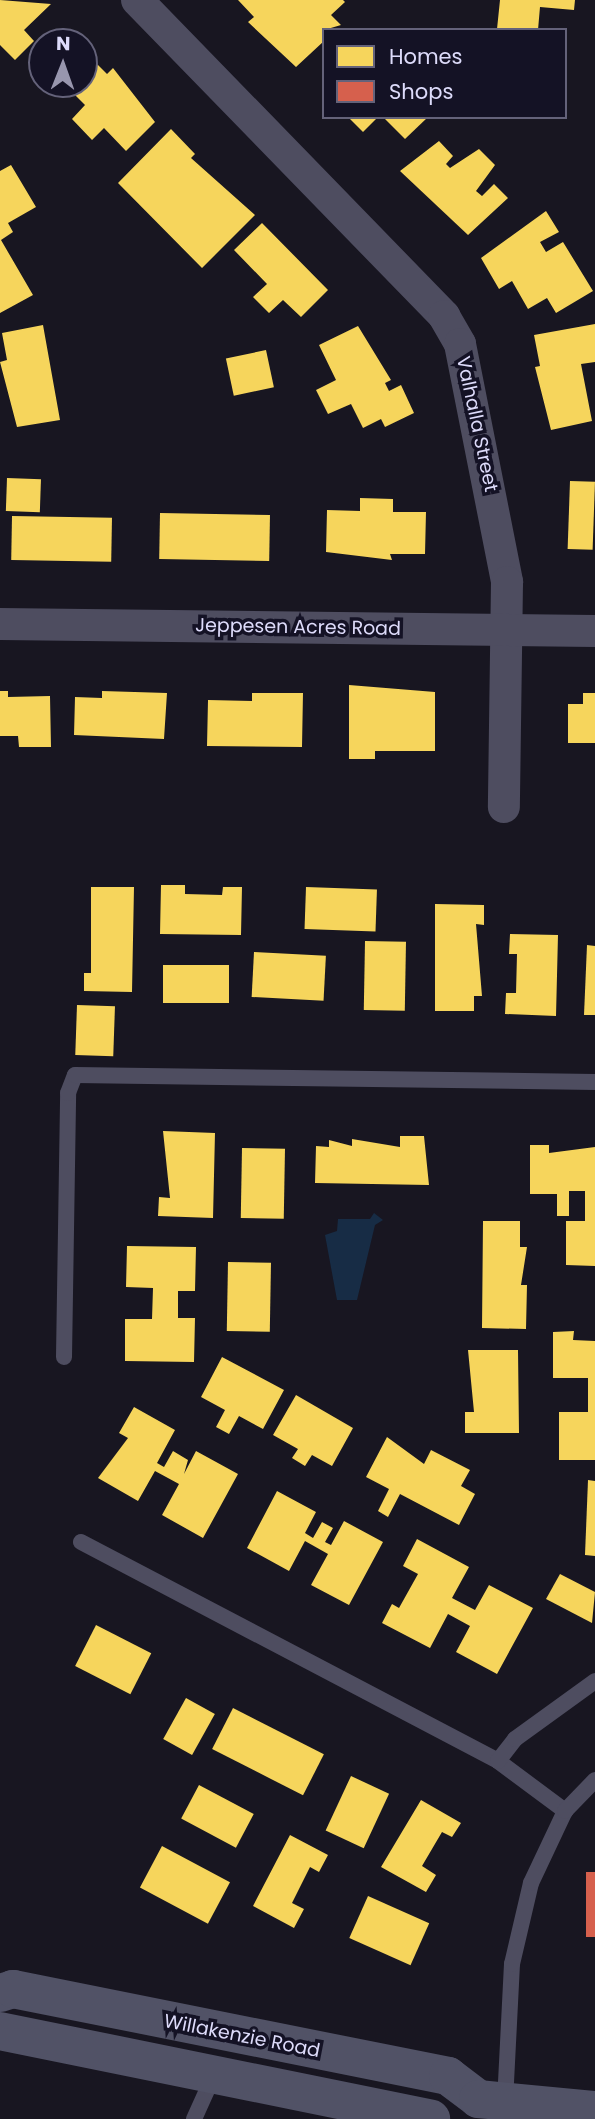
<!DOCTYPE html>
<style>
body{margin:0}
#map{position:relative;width:595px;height:2119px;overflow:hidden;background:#181621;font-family:Poppins,sans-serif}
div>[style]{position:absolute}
.water>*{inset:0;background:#172c45}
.homes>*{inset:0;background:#f6d55c;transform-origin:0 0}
.shops>*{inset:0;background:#d6604d;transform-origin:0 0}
.lane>*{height:16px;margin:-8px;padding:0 8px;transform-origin:8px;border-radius:8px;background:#4e4d60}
.street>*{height:32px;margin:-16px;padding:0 16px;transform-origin:16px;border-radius:16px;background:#4e4d60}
.secondary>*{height:38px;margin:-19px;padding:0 19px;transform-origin:19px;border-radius:19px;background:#515266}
span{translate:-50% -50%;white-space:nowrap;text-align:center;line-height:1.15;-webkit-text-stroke:7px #141225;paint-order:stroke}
.street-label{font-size:19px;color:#dddbfa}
.legend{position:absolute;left:322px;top:28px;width:245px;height:91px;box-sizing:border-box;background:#141225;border:2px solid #64627a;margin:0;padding:9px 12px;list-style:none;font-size:21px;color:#dddbfa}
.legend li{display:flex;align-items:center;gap:14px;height:35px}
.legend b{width:35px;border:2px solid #64627a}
.north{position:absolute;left:28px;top:28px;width:70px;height:70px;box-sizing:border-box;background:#141225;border:2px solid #64627a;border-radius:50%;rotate:1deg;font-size:19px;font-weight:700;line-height:28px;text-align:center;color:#dddbfa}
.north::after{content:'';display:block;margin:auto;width:24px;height:32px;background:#9896ae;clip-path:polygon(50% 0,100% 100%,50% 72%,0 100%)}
</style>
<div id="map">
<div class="water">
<div style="clip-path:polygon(374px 1213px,383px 1220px,375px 1225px,357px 1300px,337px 1300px,325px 1235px,337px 1231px,338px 1219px,370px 1219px)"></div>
</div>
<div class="homes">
<div style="clip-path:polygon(0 0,51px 4px,24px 30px,34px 41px,15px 60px,0 45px)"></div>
<div style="clip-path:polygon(238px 0,343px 0,345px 2px,331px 15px,341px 25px,324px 30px,324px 41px,296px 67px,248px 22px,254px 17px)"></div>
<div style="clip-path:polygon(500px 0,575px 0,574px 10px,540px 7px,538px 30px,497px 29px)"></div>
<div style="clip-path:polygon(84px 51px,107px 74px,113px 68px,155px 122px,126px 151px,104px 128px,92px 140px,72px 119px,85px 105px,64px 84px,84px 84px)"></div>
<div style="clip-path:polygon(348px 117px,378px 117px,363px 132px)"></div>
<div style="clip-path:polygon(383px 117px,428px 117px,405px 139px)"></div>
<div style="clip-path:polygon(171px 129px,195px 154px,191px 158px,255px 215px,202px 268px,118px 183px)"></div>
<div style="clip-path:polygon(439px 141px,453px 156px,446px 164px,450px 168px,479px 149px,495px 165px,476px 191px,482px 196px,494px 184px,508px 198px,468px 235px,400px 171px)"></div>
<div style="clip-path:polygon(11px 165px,36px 207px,8px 223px,13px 232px,1px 240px,33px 295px,0 313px,0 171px)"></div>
<div style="clip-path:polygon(546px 211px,559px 232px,540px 242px,546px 252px,563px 242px,593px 291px,556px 313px,547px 298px,528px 309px,512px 281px,499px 289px,481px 258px)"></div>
<div style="clip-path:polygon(262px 223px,328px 290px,301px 317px,283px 300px,269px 313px,253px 297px,267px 284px,234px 250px)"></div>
<div style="clip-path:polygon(595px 324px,595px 362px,581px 364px,592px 421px,551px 430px,535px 367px,540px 366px,534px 335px)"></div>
<div style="clip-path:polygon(43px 325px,60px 420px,17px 427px,0 362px,7px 360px,2px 333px)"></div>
<div style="clip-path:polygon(358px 326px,391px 380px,385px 383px,389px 391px,401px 385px,414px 413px,385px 427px,381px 419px,363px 428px,351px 404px,328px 414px,316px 390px,336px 380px,319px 345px)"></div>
<div style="left:266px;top:350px;width:38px;height:41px;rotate:78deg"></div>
<div style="left:7px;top:478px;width:34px;height:33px;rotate:2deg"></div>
<div style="left:570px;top:481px;width:25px;height:68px;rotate:2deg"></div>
<div style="clip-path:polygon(360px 498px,393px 499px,393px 512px,426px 512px,425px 554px,390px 554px,392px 560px,326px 552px,327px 510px,360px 511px)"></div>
<div style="left:160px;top:513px;width:110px;height:46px;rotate:1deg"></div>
<div style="left:12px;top:516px;width:100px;height:44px;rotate:1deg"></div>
<div style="clip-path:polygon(349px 685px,435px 692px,435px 751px,375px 751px,375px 759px,349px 759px)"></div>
<div style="clip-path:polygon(0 691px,8px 691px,8px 697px,50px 696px,51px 747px,19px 747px,18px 736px,0 736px)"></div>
<div style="clip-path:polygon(102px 691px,167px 693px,164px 739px,74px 735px,75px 697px,102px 698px)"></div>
<div style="clip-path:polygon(252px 693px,303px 693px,302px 747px,207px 746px,208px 700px,252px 701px)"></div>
<div style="clip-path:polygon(583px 693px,595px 693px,595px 743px,568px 743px,568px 704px,583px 704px)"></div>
<div style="clip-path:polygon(161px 885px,185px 885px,185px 894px,222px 895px,223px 887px,242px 887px,241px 935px,160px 934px)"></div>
<div style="clip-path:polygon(91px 887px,134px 887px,132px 992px,84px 991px,84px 973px,91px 973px)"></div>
<div style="left:306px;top:887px;width:71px;height:42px;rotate:2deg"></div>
<div style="clip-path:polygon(435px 904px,484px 905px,484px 925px,476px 924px,482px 996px,474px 996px,474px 1011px,435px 1011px)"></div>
<div style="clip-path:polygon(510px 934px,558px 935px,556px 1016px,505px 1014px,506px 993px,516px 993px,517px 954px,509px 954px)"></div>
<div style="left:365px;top:941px;width:41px;height:69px;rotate:1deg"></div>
<div style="clip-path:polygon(587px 945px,595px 946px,595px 1015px,584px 1015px)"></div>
<div style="left:254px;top:952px;width:72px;height:45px;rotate:3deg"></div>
<div style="left:163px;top:965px;width:66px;height:38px"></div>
<div style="left:77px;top:1005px;width:38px;height:50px;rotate:2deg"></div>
<div style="clip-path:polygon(163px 1131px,215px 1133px,213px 1218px,158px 1216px,159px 1197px,170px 1198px)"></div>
<div style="clip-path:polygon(400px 1136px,424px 1136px,429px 1185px,315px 1183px,316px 1146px,329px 1147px,329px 1140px,352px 1146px,352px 1139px,400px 1147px)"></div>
<div style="clip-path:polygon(530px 1145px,549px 1145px,549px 1153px,595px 1147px,595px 1266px,566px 1265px,566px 1221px,585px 1221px,585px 1191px,569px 1191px,569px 1216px,557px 1216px,557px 1194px,530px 1194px)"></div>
<div style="left:242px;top:1148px;width:43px;height:70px;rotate:1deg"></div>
<div style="clip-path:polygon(483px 1221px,520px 1221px,520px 1247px,527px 1247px,521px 1285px,527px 1285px,526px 1329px,482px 1328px)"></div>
<div style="clip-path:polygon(127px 1246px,196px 1247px,195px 1291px,178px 1291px,178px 1318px,195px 1318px,194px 1362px,125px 1361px,125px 1319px,152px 1319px,153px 1288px,126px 1287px)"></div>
<div style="left:228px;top:1262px;width:43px;height:69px;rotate:1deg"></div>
<div style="clip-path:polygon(574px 1331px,573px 1340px,595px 1341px,595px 1460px,559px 1460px,559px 1412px,588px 1412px,588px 1378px,553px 1378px,553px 1332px)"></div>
<div style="clip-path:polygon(468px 1350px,518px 1350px,519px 1433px,465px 1433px,465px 1412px,474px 1412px)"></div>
<div style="clip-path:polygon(222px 1357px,284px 1390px,263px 1429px,239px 1416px,229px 1434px,216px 1427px,225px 1410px,201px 1397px)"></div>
<div style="clip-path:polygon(296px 1395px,353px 1428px,332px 1466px,312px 1455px,305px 1466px,292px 1458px,298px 1449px,273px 1435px)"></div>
<div style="clip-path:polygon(134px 1407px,175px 1430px,157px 1463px,164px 1467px,173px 1451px,188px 1460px,184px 1474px,196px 1451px,238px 1474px,203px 1538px,162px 1515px,179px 1484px,155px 1471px,138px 1501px,98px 1478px,128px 1438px,119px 1433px)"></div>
<div style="clip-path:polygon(387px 1437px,424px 1464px,431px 1450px,470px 1470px,461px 1486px,475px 1494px,459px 1525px,400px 1494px,388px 1517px,378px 1511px,389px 1489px,366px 1477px)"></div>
<div style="clip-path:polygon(588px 1480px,595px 1481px,595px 1556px,585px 1555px)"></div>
<div style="clip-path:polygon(277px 1491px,316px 1512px,305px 1533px,313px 1538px,322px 1522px,333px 1528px,325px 1542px,331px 1545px,344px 1521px,383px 1542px,349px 1605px,311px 1585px,328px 1554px,305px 1541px,289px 1571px,247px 1548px)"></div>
<div style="clip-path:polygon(417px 1539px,469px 1567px,452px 1598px,475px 1610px,489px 1585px,533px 1608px,497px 1674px,456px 1652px,470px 1626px,448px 1614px,430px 1648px,382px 1623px,392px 1604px,399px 1608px,418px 1574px,403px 1566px)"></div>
<div style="clip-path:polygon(560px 1574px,595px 1592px,592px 1623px,546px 1599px)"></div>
<div style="left:96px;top:1625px;width:62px;height:46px;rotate:27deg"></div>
<div style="left:186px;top:1698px;width:33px;height:47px;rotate:29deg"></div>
<div style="left:233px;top:1708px;width:102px;height:46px;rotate:27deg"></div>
<div style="left:351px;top:1776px;width:42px;height:60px;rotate:25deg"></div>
<div style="left:199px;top:1785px;width:62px;height:38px;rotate:28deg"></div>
<div style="clip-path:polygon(421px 1800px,461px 1823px,452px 1837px,442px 1832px,422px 1866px,436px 1875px,426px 1892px,381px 1867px)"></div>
<div style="clip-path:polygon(290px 1835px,328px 1855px,319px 1872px,310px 1867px,292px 1903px,304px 1909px,294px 1928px,253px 1906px)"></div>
<div style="left:162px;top:1846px;width:77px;height:47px;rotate:28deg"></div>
<div style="left:368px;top:1896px;width:67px;height:46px;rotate:24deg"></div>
</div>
<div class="shops">
<div style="left:586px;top:1872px;width:9px;height:65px"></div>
</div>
<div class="lane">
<div style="left:64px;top:1357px;width:264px;rotate:-89.1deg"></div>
<div style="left:68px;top:1093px;width:19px;rotate:-69deg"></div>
<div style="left:75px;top:1075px;width:520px;rotate:0.77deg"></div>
<div style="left:81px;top:1542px;width:471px;rotate:27.7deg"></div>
<div style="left:498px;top:1761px;width:84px;rotate:36.7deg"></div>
<div style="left:498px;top:1761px;width:28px;rotate:-52deg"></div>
<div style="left:515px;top:1739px;width:99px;rotate:-35.9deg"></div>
<div style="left:505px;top:2102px;width:138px;rotate:-87.1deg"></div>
<div style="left:512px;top:1964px;width:83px;rotate:-76.8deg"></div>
<div style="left:531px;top:1883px;width:80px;rotate:-64.7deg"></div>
<div style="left:565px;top:1811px;width:43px;rotate:-45.9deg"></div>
<div style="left:194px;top:2119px;width:46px;rotate:-65.7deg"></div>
</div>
<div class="street">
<div style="left:137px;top:0;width:441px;rotate:45.8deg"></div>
<div style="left:444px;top:316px;width:32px;rotate:60deg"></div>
<div style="left:460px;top:344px;width:243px;rotate:78.8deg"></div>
<div style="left:507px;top:582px;width:225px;rotate:90.8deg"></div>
<div style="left:0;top:624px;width:595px;rotate:0.67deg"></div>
</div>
<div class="secondary">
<div style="left:0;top:1993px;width:14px;rotate:-17deg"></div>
<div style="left:13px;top:1989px;width:444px;rotate:11.3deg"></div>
<div style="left:448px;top:2076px;width:38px;rotate:37deg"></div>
<div style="left:478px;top:2099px;width:118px;rotate:5.4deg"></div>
<div style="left:0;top:2031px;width:440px;rotate:11.5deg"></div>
</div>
<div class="street-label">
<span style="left:477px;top:424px;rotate:78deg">Valhalla Street</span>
<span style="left:298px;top:627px;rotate:1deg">Jeppesen Acres Road</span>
<span style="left:242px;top:2036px;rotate:11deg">Willakenzie Road</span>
</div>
<ul class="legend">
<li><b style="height:19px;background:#f6d55c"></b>Homes</li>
<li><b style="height:19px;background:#d6604d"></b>Shops</li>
</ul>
<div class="north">N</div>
</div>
